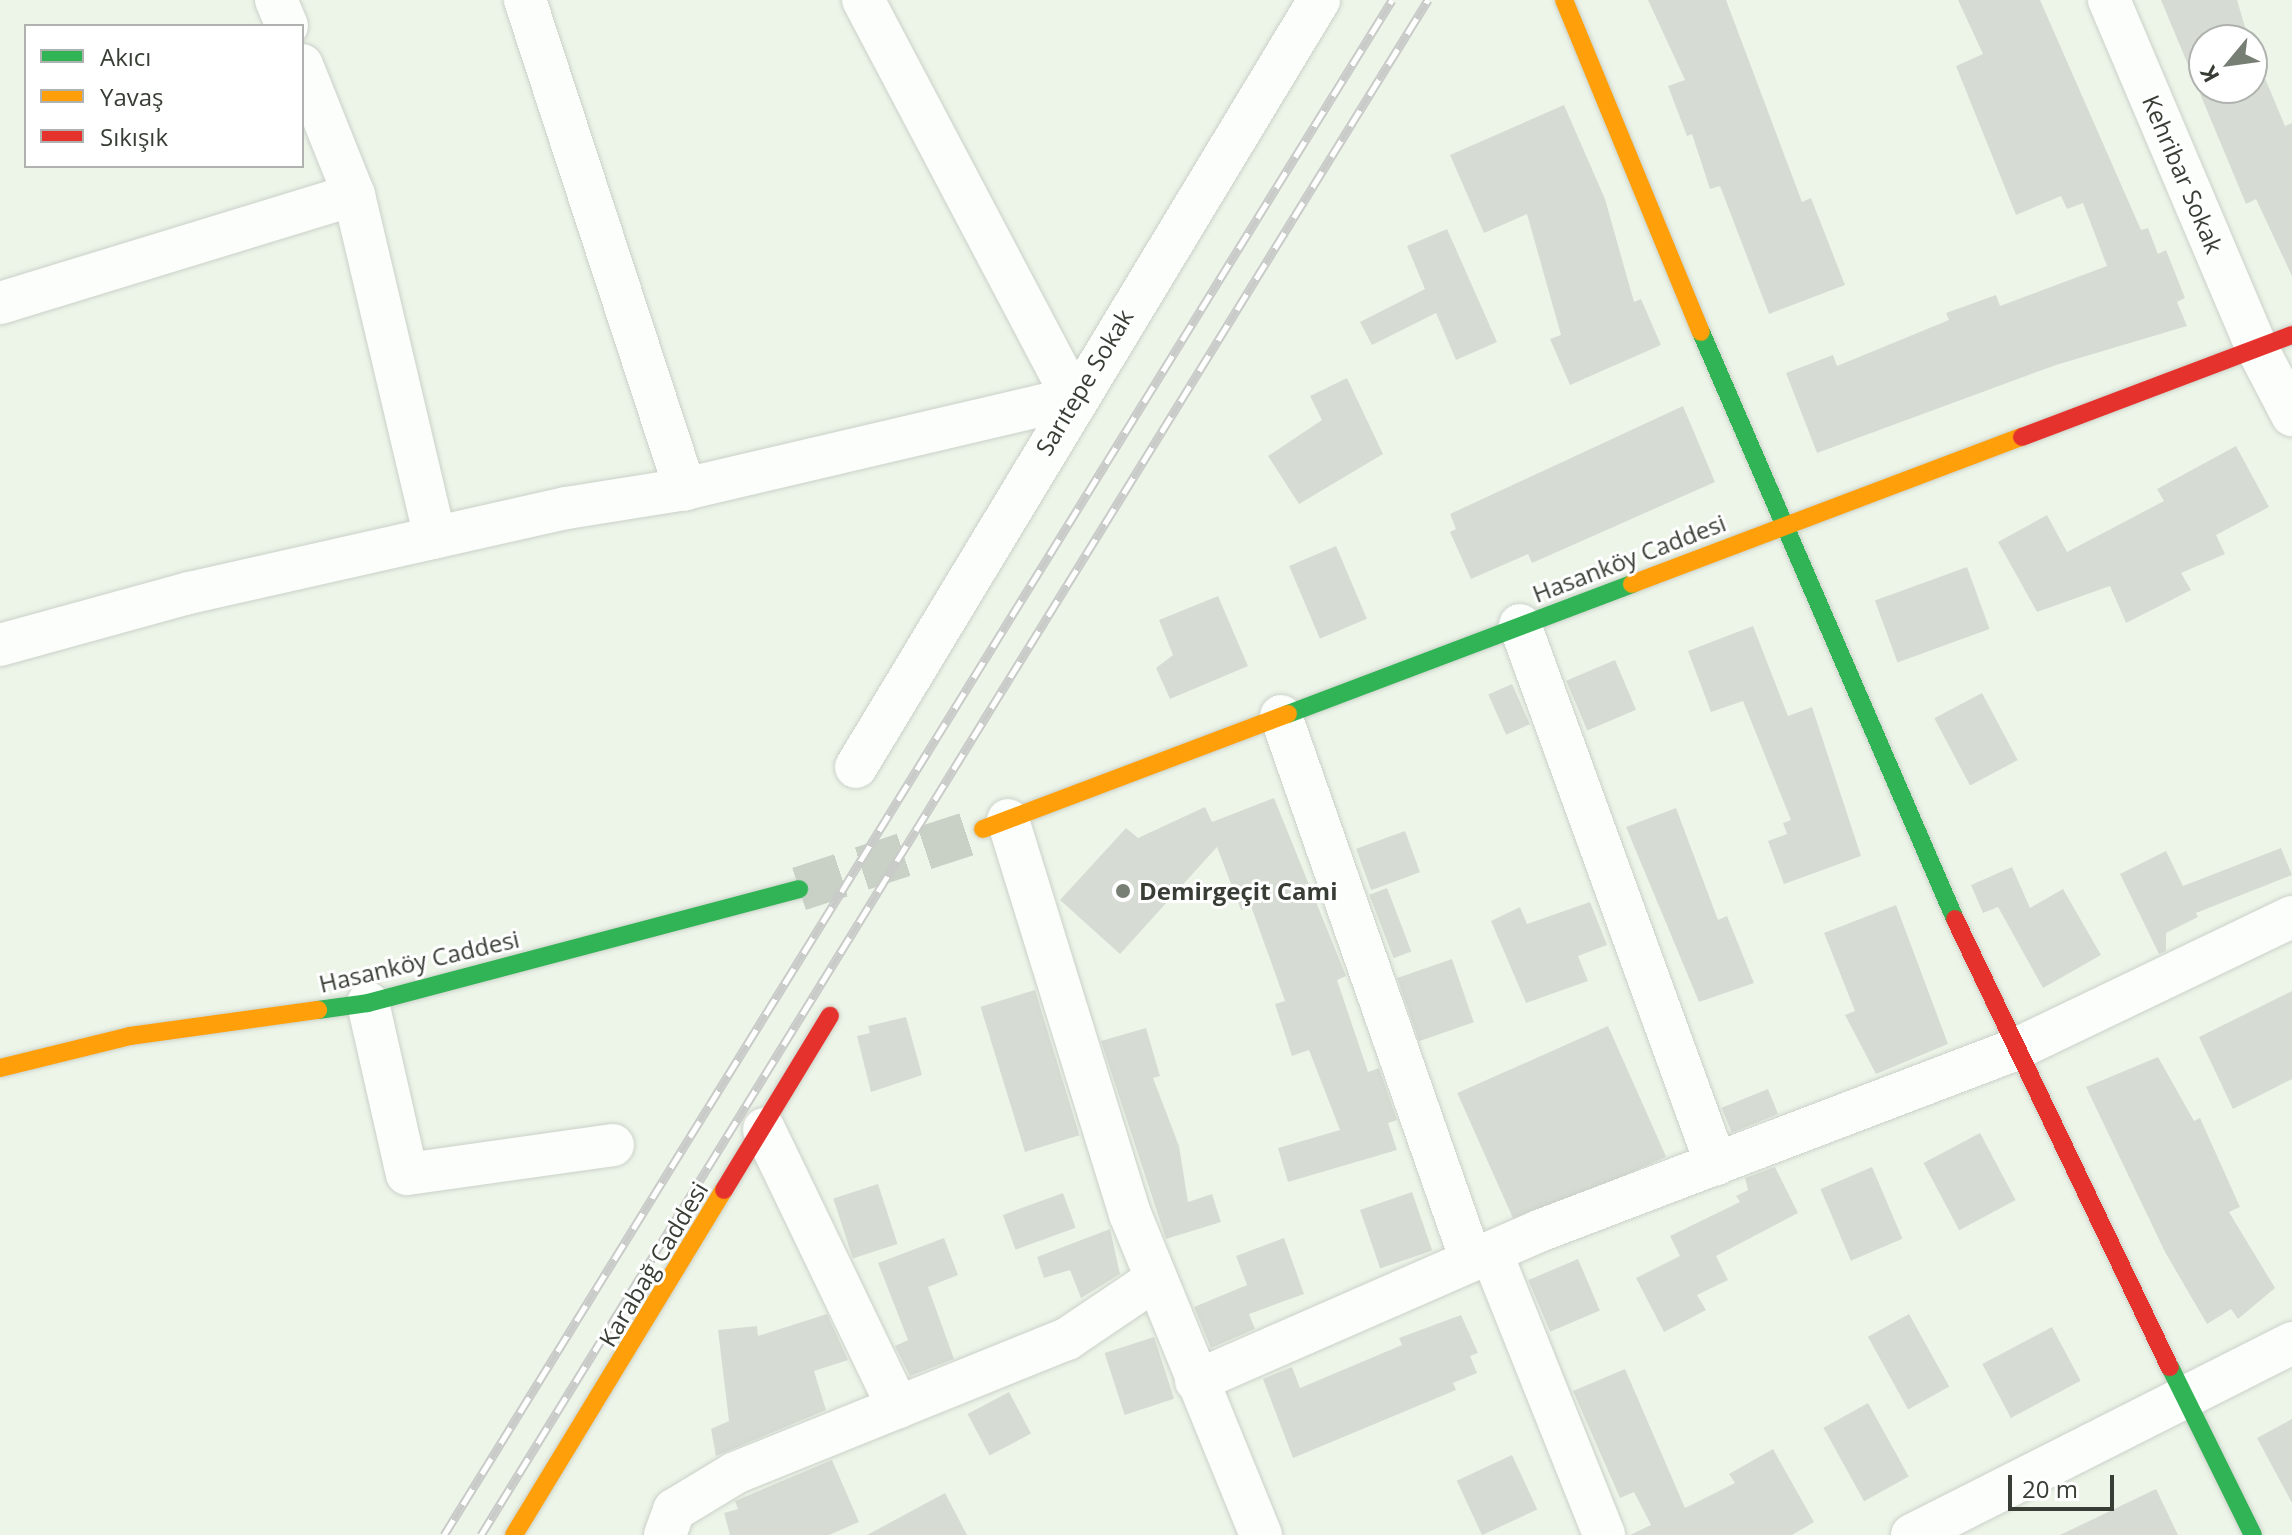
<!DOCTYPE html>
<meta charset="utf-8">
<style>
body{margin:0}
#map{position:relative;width:2292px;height:1535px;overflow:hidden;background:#edf5e9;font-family:"Open Sans",sans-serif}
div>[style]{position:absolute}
.building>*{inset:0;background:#d6dcd3;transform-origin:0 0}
.secondary-tunnel>*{height:44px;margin-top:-22px;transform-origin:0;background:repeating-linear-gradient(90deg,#c9d0c5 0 44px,transparent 0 66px)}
.roads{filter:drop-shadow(0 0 2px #cbd1c8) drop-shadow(0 0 2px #cbd1c8)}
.street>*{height:42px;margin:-21px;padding:0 21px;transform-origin:21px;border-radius:21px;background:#fcfefc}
.fast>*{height:18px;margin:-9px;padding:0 9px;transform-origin:9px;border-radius:9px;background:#30b455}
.slow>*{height:18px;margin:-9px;padding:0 9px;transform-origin:9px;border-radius:9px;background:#ff9f0a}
.jam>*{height:18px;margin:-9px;padding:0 9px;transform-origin:9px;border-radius:9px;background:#e5322d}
.rail>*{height:9px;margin-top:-4.5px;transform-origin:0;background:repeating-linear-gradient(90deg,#fff 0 18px,#c9cbc9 0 36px);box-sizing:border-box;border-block:2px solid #c9cbc9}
.dots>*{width:22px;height:22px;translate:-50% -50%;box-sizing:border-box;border:4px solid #fff;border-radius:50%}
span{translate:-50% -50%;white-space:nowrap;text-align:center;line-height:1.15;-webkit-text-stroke:6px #fff;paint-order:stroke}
.street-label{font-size:24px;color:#383e35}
.poi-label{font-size:24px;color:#383e35;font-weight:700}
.left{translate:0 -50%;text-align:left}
.legend{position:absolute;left:24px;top:24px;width:280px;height:144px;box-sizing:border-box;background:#fff;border:2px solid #afb2ae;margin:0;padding:10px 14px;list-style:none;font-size:24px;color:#383e35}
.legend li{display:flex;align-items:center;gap:16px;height:40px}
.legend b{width:40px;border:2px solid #afb2ae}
.north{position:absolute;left:2188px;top:24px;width:80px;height:80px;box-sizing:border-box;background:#fff;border:2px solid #afb2ae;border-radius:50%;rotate:241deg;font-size:22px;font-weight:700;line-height:32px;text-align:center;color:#383e35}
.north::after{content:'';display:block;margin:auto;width:28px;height:36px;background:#777e74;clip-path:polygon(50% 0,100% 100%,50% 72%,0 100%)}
.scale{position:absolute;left:2008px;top:1475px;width:106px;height:36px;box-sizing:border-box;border:4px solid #383e35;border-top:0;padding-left:10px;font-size:24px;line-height:28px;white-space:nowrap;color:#383e35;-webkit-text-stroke:6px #fff;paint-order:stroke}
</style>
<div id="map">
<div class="building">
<div style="clip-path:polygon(1648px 0,1726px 0,1802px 202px,1811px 198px,1845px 285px,1769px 314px,1720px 186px,1710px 189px,1692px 134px,1687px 136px,1668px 86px,1685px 80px)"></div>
<div style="clip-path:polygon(1958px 0,2040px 0,2141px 230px,2148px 228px,2158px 254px,2166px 250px,2185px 298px,2177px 302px,2187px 326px,2056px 365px,1817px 453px,1786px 373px,1833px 355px,1837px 366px,1949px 320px,1946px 313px,1996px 295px,2000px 306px,2107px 266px,2083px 203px,2067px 209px,2061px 196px,2016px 215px,1956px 66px,1983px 54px)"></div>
<div style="clip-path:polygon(2161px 0,2237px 0,2249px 40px,2204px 40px,2204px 88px,2252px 88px,2252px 47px,2285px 126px,2292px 123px,2292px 276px,2256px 199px,2246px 204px)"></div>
<div style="clip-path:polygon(1564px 105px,1605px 199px,1634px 302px,1641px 299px,1661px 345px,1570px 385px,1550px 339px,1561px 335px,1527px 214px,1484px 233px,1450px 155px)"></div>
<div style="clip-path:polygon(1447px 229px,1497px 342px,1456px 360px,1436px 313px,1372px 345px,1360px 322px,1425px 289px,1407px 246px)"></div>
<div style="clip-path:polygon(1347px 378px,1383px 454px,1299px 504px,1268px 456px,1322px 420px,1310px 396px)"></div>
<div style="clip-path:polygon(1683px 406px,1715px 482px,1532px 563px,1528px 554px,1471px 579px,1450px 532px,1456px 529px,1450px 514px)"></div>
<div style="clip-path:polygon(2236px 446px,2269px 507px,2216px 535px,2225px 554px,2181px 573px,2191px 590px,2126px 623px,2110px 586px,2037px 612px,1998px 542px,2047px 515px,2067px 552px,2164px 501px,2157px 489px)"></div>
<div style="left:1336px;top:546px;width:79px;height:51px;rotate:67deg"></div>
<div style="left:1967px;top:567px;width:66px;height:98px;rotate:70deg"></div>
<div style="clip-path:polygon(1218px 596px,1248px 666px,1170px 699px,1156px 668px,1173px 655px,1159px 620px)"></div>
<div style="clip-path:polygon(1753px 626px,1788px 716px,1812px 707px,1861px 856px,1784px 884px,1768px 841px,1787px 834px,1783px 823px,1791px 820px,1743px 701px,1711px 712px,1688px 651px)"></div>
<div style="left:1615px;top:660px;width:54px;height:53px;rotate:67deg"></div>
<div style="left:1512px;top:684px;width:44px;height:26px;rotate:66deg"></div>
<div style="left:1982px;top:693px;width:76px;height:54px;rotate:62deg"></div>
<div style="clip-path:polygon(1274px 798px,1346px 976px,1337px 980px,1368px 1072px,1379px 1068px,1397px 1120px,1388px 1123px,1397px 1150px,1288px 1182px,1278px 1148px,1340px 1130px,1309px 1050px,1292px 1056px,1275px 1004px,1285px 1001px,1251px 906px,1241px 910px,1217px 847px,1120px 954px,1060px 900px,1126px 828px,1138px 838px,1205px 807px,1212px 822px)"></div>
<div style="clip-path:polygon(1676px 808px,1718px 920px,1727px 916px,1754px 983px,1699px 1002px,1626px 827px)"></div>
<div style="left:1405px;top:831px;width:44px;height:52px;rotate:70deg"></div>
<div style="clip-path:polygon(2281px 848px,2292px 875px,2196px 913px,2198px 917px,2166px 933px,2166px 951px,2159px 954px,2120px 874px,2166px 851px,2183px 886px)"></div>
<div style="clip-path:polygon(2012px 867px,2030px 908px,2063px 889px,2101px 955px,2043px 988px,1998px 907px,1983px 913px,1971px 885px)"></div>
<div style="left:1387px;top:888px;width:68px;height:19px;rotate:69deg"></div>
<div style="clip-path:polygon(1590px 902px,1607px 945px,1578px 956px,1588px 981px,1526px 1003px,1491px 921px,1520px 907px,1527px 924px)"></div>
<div style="clip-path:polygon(1896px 905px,1948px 1044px,1876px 1074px,1845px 1015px,1855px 1011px,1824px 933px)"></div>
<div style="left:1452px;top:959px;width:67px;height:58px;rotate:71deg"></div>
<div style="left:1035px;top:990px;width:152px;height:57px;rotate:73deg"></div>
<div style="clip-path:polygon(2292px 991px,2292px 1079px,2233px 1109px,2199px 1037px)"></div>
<div style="clip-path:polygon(906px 1017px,922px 1075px,871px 1092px,857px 1036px,870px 1033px,868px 1026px)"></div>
<div style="left:1608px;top:1026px;width:143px;height:165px;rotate:66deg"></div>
<div style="clip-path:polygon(1146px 1028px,1160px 1076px,1153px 1078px,1179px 1146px,1188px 1202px,1212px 1194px,1221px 1222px,1166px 1239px,1101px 1041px)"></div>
<div style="clip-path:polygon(2158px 1057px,2194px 1121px,2200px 1118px,2240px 1207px,2229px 1212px,2275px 1288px,2238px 1319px,2231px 1309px,2207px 1324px,2165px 1252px,2086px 1087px)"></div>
<div style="left:1768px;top:1089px;width:27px;height:50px;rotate:68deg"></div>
<div style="left:1980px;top:1133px;width:76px;height:64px;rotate:62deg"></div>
<div style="clip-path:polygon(1775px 1167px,1798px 1213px,1716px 1256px,1728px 1280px,1697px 1295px,1706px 1310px,1664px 1332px,1636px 1278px,1680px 1256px,1670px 1236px,1740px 1202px,1736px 1196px,1748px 1190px,1745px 1178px)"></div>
<div style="left:1872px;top:1167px;width:78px;height:56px;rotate:67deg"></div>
<div style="left:878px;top:1184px;width:63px;height:47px;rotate:72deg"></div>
<div style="left:1412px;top:1192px;width:62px;height:55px;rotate:71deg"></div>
<div style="left:1063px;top:1193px;width:37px;height:64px;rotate:70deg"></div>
<div style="clip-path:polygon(1110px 1229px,1120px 1274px,1081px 1298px,1070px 1270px,1044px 1278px,1037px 1257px)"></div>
<div style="clip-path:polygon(944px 1238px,958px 1275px,928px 1287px,954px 1359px,910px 1376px,895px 1346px,908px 1340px,878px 1263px)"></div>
<div style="clip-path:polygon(1284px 1238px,1304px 1294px,1249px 1314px,1255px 1329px,1211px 1348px,1194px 1307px,1247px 1285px,1236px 1256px)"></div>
<div style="left:1578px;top:1259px;width:56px;height:54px;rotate:67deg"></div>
<div style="clip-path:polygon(827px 1314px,848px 1360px,814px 1371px,826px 1410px,716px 1456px,711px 1429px,729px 1421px,718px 1330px,757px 1326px,758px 1336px)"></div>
<div style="left:1909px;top:1314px;width:83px;height:47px;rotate:61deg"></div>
<div style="clip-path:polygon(1461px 1315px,1478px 1353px,1470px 1356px,1477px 1373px,1453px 1383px,1456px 1390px,1293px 1458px,1263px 1379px,1292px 1367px,1300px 1388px,1402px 1345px,1399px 1338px)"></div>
<div style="left:2052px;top:1327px;width:61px;height:79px;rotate:62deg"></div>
<div style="left:1154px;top:1337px;width:65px;height:52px;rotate:72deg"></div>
<div style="clip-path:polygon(1625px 1369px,1685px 1508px,1735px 1483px,1729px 1474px,1773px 1449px,1814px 1522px,1792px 1535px,1630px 1535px,1651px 1525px,1634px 1492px,1620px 1498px,1573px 1391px)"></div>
<div style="left:1009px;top:1392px;width:47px;height:47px;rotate:62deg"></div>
<div style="left:1868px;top:1403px;width:84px;height:51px;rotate:61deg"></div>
<div style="clip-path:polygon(2292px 1419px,2292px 1503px,2257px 1438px)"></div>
<div style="left:1512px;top:1455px;width:60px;height:61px;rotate:65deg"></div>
<div style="clip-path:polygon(832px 1460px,859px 1522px,829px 1535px,730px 1535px,724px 1513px,738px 1509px,735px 1501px)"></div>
<div style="clip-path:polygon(2156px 1489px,2178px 1535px,2060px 1535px)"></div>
<div style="clip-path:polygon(945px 1493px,967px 1535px,867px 1535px)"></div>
</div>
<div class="secondary-tunnel">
<div style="left:799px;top:889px;width:194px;rotate:-18.1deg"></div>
</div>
<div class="roads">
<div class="street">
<div style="left:276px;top:0;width:28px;rotate:67deg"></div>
<div style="left:525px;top:0;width:515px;rotate:71.88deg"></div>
<div style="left:2109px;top:0;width:378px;rotate:67deg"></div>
<div style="left:2257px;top:348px;width:76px;rotate:62.4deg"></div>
<div style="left:302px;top:65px;width:140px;rotate:68.2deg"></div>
<div style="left:354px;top:195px;width:352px;rotate:76.7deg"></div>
<div style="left:0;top:303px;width:370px;rotate:-17deg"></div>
<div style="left:1520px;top:625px;width:574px;rotate:70.02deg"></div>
<div style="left:0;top:645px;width:196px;rotate:-15.4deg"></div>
<div style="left:189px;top:593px;width:387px;rotate:-12.7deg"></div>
<div style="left:567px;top:508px;width:120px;rotate:-9.1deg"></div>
<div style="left:685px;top:489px;width:399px;rotate:-13.2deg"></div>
<div style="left:1073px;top:398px;width:450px;rotate:-117.8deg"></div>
<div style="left:1281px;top:716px;width:576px;rotate:70.75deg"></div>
<div style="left:856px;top:767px;width:896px;rotate:-58.88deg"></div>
<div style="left:1008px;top:820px;width:412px;rotate:72.8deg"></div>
<div style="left:1130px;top:1214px;width:347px;rotate:67.8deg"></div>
<div style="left:368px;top:1003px;width:175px;rotate:77.2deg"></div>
<div style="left:407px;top:1174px;width:208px;rotate:-8deg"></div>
<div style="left:764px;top:1129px;width:309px;rotate:64.3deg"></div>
<div style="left:1491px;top:1252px;width:305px;rotate:68.2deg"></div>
<div style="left:1196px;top:1381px;width:374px;rotate:-23.6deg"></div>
<div style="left:1539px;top:1231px;width:508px;rotate:-20.86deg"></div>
<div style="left:2014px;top:1050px;width:308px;rotate:-25.6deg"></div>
<div style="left:665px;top:1535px;width:27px;rotate:-70deg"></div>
<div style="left:674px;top:1510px;width:71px;rotate:-31.2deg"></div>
<div style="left:735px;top:1473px;width:358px;rotate:-22deg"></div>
<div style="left:1067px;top:1339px;width:107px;rotate:-34deg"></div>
<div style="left:1912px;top:1535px;width:426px;rotate:-26.8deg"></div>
</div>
<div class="fast">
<div style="left:1701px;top:332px;width:640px;rotate:66.6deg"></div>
<div style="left:1288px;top:714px;width:368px;rotate:-20.7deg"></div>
<div style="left:318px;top:1010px;width:50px;rotate:-8deg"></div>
<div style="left:368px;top:1003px;width:446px;rotate:-14.8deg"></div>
<div style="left:2170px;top:1367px;width:187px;rotate:63.7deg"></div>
</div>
<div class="slow">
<div style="left:1564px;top:0;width:359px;rotate:67.6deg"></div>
<div style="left:1632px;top:584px;width:417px;rotate:-20.7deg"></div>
<div style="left:983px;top:829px;width:326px;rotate:-20.7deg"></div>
<div style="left:0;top:1068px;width:134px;rotate:-13.8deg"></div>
<div style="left:130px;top:1036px;width:190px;rotate:-7.9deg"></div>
<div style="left:514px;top:1535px;width:404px;rotate:-58.7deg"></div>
</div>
<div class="jam">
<div style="left:2022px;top:437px;width:289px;rotate:-20.7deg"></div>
<div style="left:1955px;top:919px;width:497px;rotate:64.4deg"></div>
<div style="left:724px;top:1190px;width:204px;rotate:-58.7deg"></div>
</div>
</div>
<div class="rail">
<div style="left:444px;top:1535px;width:1804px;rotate:-58.3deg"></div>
<div style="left:481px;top:1535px;width:1804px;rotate:-58.33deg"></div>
</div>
<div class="dots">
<div style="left:1123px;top:891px;background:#777e74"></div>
</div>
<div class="street-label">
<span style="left:2183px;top:174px;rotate:67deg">Kehribar Sokak</span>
<span style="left:1084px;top:382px;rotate:-59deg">Sarıtepe Sokak</span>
<span style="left:1629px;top:558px;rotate:-21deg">Hasanköy Caddesi</span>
<span style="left:419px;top:961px;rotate:-13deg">Hasanköy Caddesi</span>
<span style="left:653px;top:1264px;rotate:-59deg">Karabağ Caddesi</span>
</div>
<div class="poi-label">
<span class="left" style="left:1139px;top:891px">Demirgeçit Cami</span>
</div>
<ul class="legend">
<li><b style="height:10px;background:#30b455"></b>Akıcı</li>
<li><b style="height:10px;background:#ff9f0a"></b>Yavaş</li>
<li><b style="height:10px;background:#e5322d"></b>Sıkışık</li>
</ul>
<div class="north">K</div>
<div class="scale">20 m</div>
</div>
